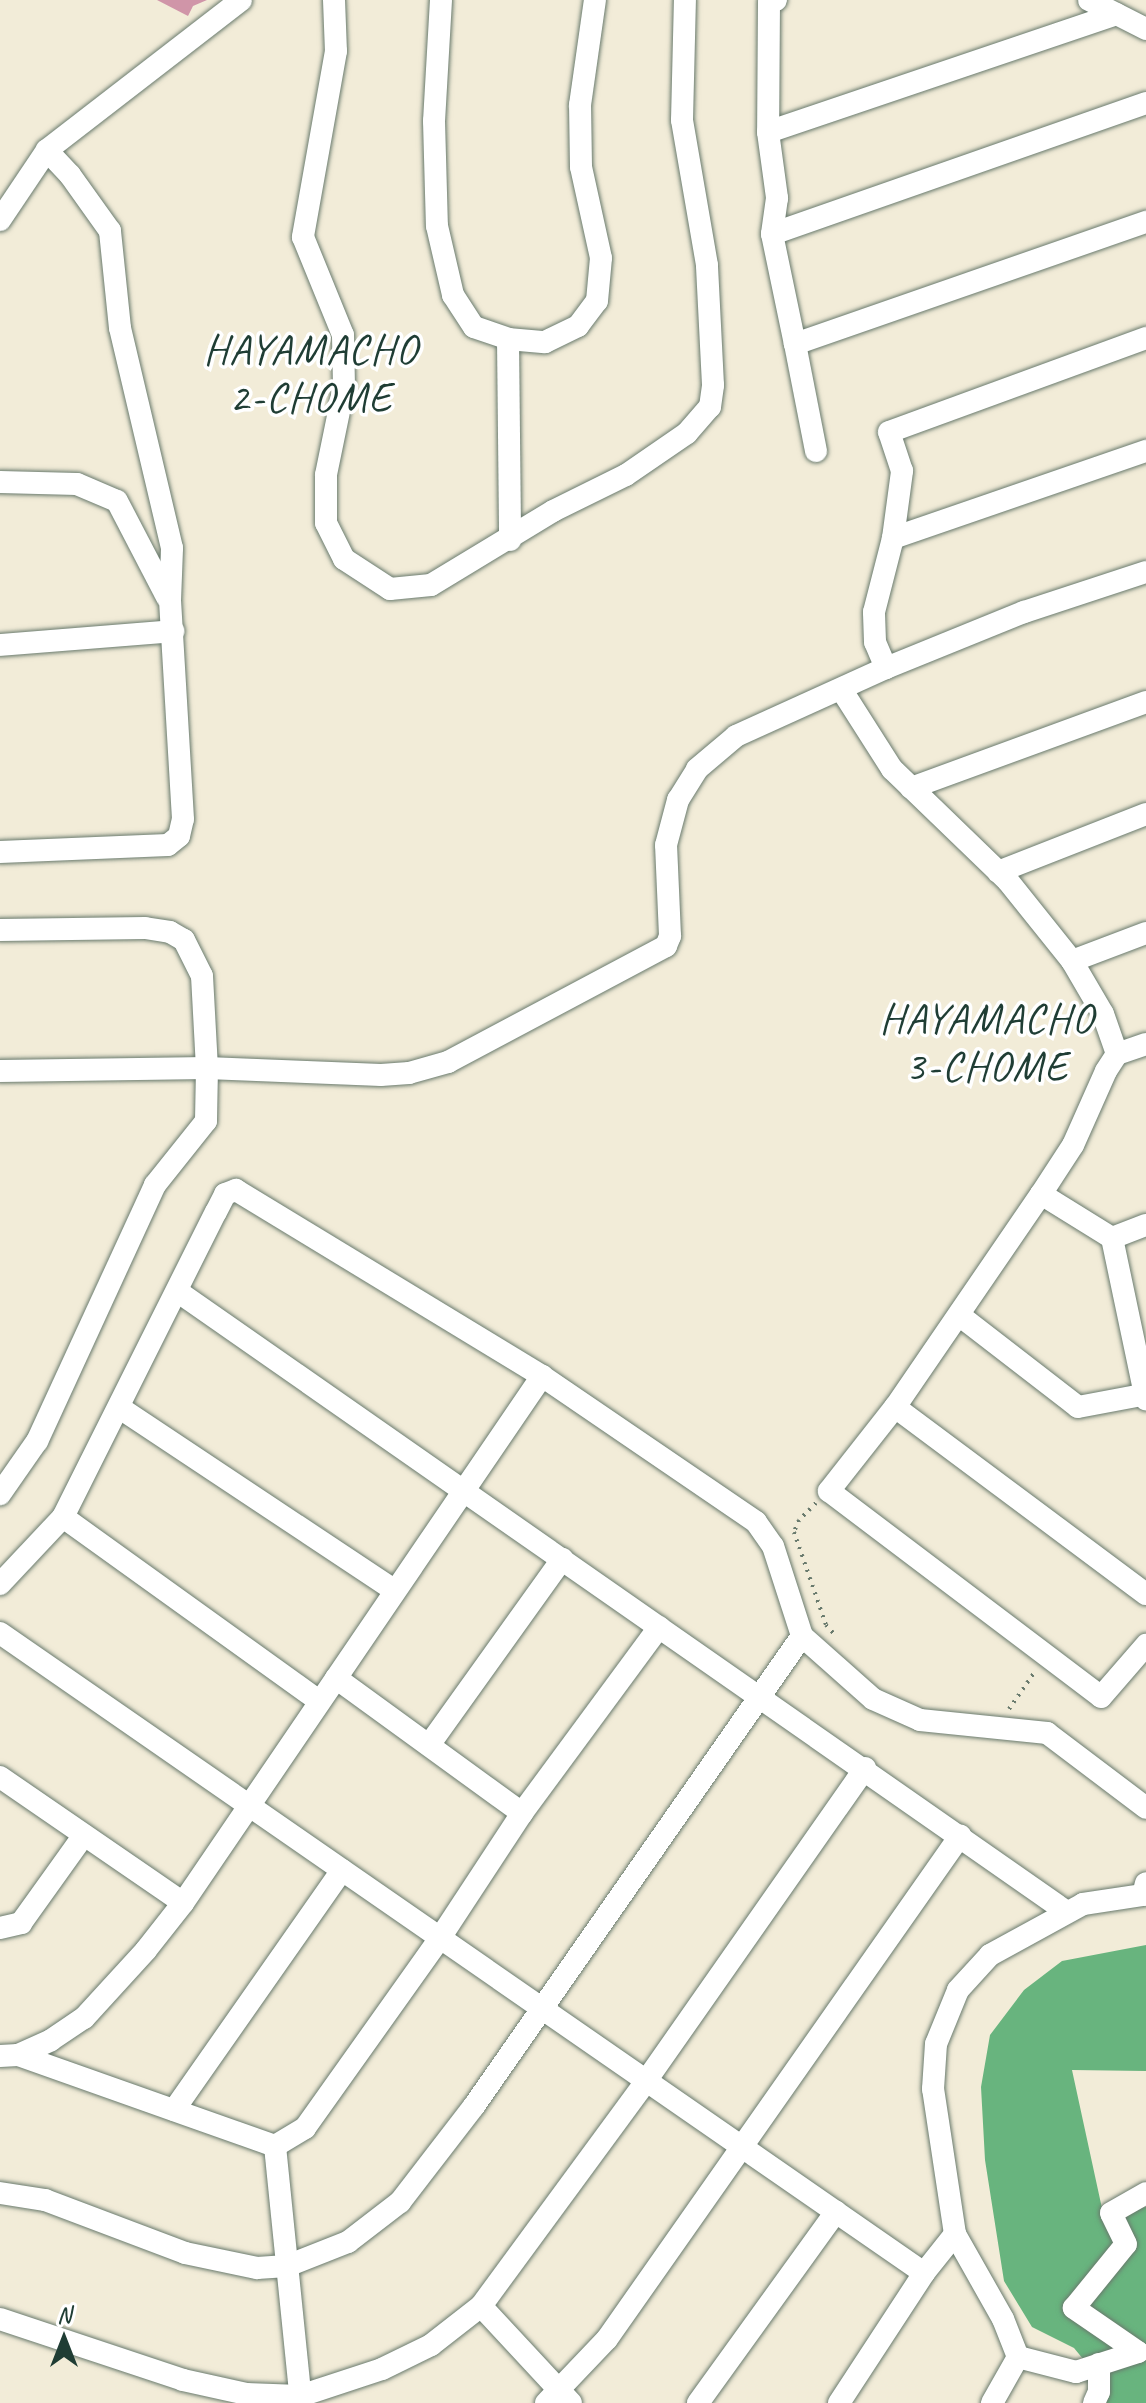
<!DOCTYPE html>
<style>
body{margin:0}
#map{position:relative;width:1146px;height:2403px;overflow:hidden;background:#f2ecd8;font-family:Caveat,sans-serif}
div>[style]{position:absolute}
.forest>*{inset:0;background:#68b47e}
.building>*{inset:0;background:#d095a8}
.path>*{height:4px;margin-top:-2px;transform-origin:0;background:repeating-linear-gradient(90deg,#697a6d 0 2px,transparent 0 8px)}
.roads{filter:drop-shadow(0 0 2px #697a6d) drop-shadow(0 0 2px #697a6d)}
.minor>*{height:22px;margin:-11px;padding:0 11px;transform-origin:11px;border-radius:11px;background:#fff}
span{translate:-50% -50%;white-space:nowrap;text-align:center;line-height:1.15;-webkit-text-stroke:7px #fff;paint-order:stroke}
.neighbourhood-label{font-size:42px;color:#1f3d34;letter-spacing:2px}
.north{position:absolute;left:24px;top:2299px;width:80px;height:80px;-webkit-text-stroke:6px #fff;paint-order:stroke;rotate:0deg;font-size:22px;font-weight:700;line-height:32px;text-align:center;color:#1f3d34}
.north::after{content:'';display:block;margin:auto;width:28px;height:36px;background:#1f3d34;clip-path:polygon(50% 0,100% 100%,50% 72%,0 100%)}
</style>
<div id="map">
<div class="forest">
<div style="clip-path:polygon(1146px 1945px,1146px 2071px,1072px 2070px,1103px 2213px,1146px 2207px,1146px 2403px,1093px 2403px,1098px 2377px,1074px 2348px,1032px 2327px,1004px 2281px,985px 2160px,981px 2087px,990px 2035px,1024px 1990px,1062px 1961px)"></div>
</div>
<div class="building">
<div style="clip-path:polygon(157px 0,207px 0,193px 6px,188px 16px)"></div>
</div>
<div class="path">
<div style="left:816px;top:1503px;width:24px;rotate:135deg"></div>
<div style="left:799px;top:1520px;width:13px;rotate:113deg"></div>
<div style="left:794px;top:1532px;width:98px;rotate:71deg"></div>
<div style="left:826px;top:1625px;width:12px;rotate:48deg"></div>
<div style="left:1009px;top:1709px;width:47px;rotate:-55.3deg"></div>
</div>
<div class="roads">
<div class="minor">
<div style="left:334px;top:0;width:51px;rotate:87.8deg"></div>
<div style="left:336px;top:51px;width:189px;rotate:100.1deg"></div>
<div style="left:303px;top:237px;width:106px;rotate:67.8deg"></div>
<div style="left:343px;top:335px;width:52px;rotate:88.9deg"></div>
<div style="left:344px;top:387px;width:90px;rotate:101.6deg"></div>
<div style="left:326px;top:475px;width:48px;rotate:90deg"></div>
<div style="left:326px;top:523px;width:40px;rotate:63.4deg"></div>
<div style="left:344px;top:559px;width:55px;rotate:33.1deg"></div>
<div style="left:390px;top:589px;width:41px;rotate:-5.6deg"></div>
<div style="left:431px;top:585px;width:143px;rotate:-31.2deg"></div>
<div style="left:553px;top:511px;width:81px;rotate:-26.3deg"></div>
<div style="left:626px;top:475px;width:74px;rotate:-34.5deg"></div>
<div style="left:687px;top:433px;width:35px;rotate:-49deg"></div>
<div style="left:710px;top:407px;width:22px;rotate:-82deg"></div>
<div style="left:713px;top:385px;width:120px;rotate:-92.9deg"></div>
<div style="left:707px;top:265px;width:147px;rotate:-99.8deg"></div>
<div style="left:682px;top:120px;width:120px;rotate:-88.6deg"></div>
<div style="left:441px;top:0;width:121px;rotate:93.3deg"></div>
<div style="left:434px;top:121px;width:105px;rotate:88.4deg"></div>
<div style="left:437px;top:226px;width:71px;rotate:76.9deg"></div>
<div style="left:453px;top:295px;width:38px;rotate:57deg"></div>
<div style="left:474px;top:327px;width:36px;rotate:19deg"></div>
<div style="left:508px;top:339px;width:37px;rotate:5deg"></div>
<div style="left:545px;top:342px;width:37px;rotate:-26deg"></div>
<div style="left:578px;top:326px;width:31px;rotate:-53deg"></div>
<div style="left:597px;top:301px;width:43px;rotate:-84.7deg"></div>
<div style="left:601px;top:258px;width:93px;rotate:-102.4deg"></div>
<div style="left:581px;top:167px;width:62px;rotate:-90.9deg"></div>
<div style="left:580px;top:105px;width:106px;rotate:-81.9deg"></div>
<div style="left:776px;top:0;width:7px;rotate:164deg"></div>
<div style="left:769px;top:2px;width:130px;rotate:90.4deg"></div>
<div style="left:768px;top:132px;width:67px;rotate:82.2deg"></div>
<div style="left:777px;top:198px;width:36px;rotate:98deg"></div>
<div style="left:772px;top:234px;width:112px;rotate:78.2deg"></div>
<div style="left:795px;top:344px;width:372px;rotate:-19.2deg"></div>
<div style="left:1089px;top:0;width:64px;rotate:27deg"></div>
<div style="left:768px;top:132px;width:368px;rotate:-18.7deg"></div>
<div style="left:0;top:220px;width:84px;rotate:-56.1deg"></div>
<div style="left:47px;top:150px;width:245px;rotate:-37.7deg"></div>
<div style="left:772px;top:234px;width:396px;rotate:-19.3deg"></div>
<div style="left:508px;top:339px;width:201px;rotate:89.4deg"></div>
<div style="left:795px;top:344px;width:109px;rotate:78.9deg"></div>
<div style="left:0;top:482px;width:77px;rotate:1.5deg"></div>
<div style="left:77px;top:484px;width:43px;rotate:23deg"></div>
<div style="left:117px;top:501px;width:108px;rotate:62.5deg"></div>
<div style="left:893px;top:538px;width:268px;rotate:-19deg"></div>
<div style="left:0;top:645px;width:174px;rotate:-4.6deg"></div>
<div style="left:886px;top:668px;width:28px;rotate:-113deg"></div>
<div style="left:875px;top:642px;width:30px;rotate:-92deg"></div>
<div style="left:874px;top:612px;width:76px;rotate:-75.6deg"></div>
<div style="left:893px;top:538px;width:68px;rotate:-82.3deg"></div>
<div style="left:902px;top:471px;width:41px;rotate:-108.4deg"></div>
<div style="left:889px;top:432px;width:274px;rotate:-20.1deg"></div>
<div style="left:841px;top:689px;width:95px;rotate:57.5deg"></div>
<div style="left:892px;top:769px;width:161px;rotate:44deg"></div>
<div style="left:1008px;top:881px;width:102px;rotate:51.3deg"></div>
<div style="left:1072px;top:961px;width:61px;rotate:59.7deg"></div>
<div style="left:1103px;top:1014px;width:42px;rotate:70.7deg"></div>
<div style="left:911px;top:788px;width:250px;rotate:-20.1deg"></div>
<div style="left:0;top:852px;width:168px;rotate:-2.4deg"></div>
<div style="left:168px;top:845px;width:14px;rotate:-39deg"></div>
<div style="left:179px;top:836px;width:17px;rotate:-77deg"></div>
<div style="left:183px;top:819px;width:218px;rotate:-93.4deg"></div>
<div style="left:170px;top:601px;width:53px;rotate:-87.8deg"></div>
<div style="left:172px;top:548px;width:226px;rotate:-103.3deg"></div>
<div style="left:120px;top:328px;width:98px;rotate:-95.9deg"></div>
<div style="left:110px;top:231px;width:69px;rotate:-125.5deg"></div>
<div style="left:70px;top:175px;width:34px;rotate:-133deg"></div>
<div style="left:998px;top:872px;width:159px;rotate:-21.4deg"></div>
<div style="left:0;top:930px;width:145px;rotate:-0.8deg"></div>
<div style="left:145px;top:928px;width:25px;rotate:9deg"></div>
<div style="left:170px;top:932px;width:16px;rotate:30deg"></div>
<div style="left:184px;top:940px;width:40px;rotate:63.4deg"></div>
<div style="left:202px;top:976px;width:92px;rotate:86.9deg"></div>
<div style="left:207px;top:1068px;width:53px;rotate:91.1deg"></div>
<div style="left:206px;top:1121px;width:82px;rotate:128.6deg"></div>
<div style="left:155px;top:1185px;width:282px;rotate:114.7deg"></div>
<div style="left:37px;top:1441px;width:65px;rotate:124.9deg"></div>
<div style="left:1072px;top:961px;width:79px;rotate:-20.7deg"></div>
<div style="left:1146px;top:1044px;width:31px;rotate:161deg"></div>
<div style="left:1117px;top:1054px;width:20px;rotate:123deg"></div>
<div style="left:1106px;top:1071px;width:81px;rotate:114deg"></div>
<div style="left:1073px;top:1145px;width:59px;rotate:123.1deg"></div>
<div style="left:1041px;top:1194px;width:258px;rotate:124.4deg"></div>
<div style="left:895px;top:1407px;width:107px;rotate:128.2deg"></div>
<div style="left:829px;top:1491px;width:341px;rotate:37.1deg"></div>
<div style="left:1101px;top:1697px;width:69px;rotate:-49.1deg"></div>
<div style="left:0;top:1071px;width:207px;rotate:-0.8deg"></div>
<div style="left:207px;top:1068px;width:174px;rotate:2.3deg"></div>
<div style="left:381px;top:1075px;width:28px;rotate:-4deg"></div>
<div style="left:409px;top:1073px;width:41px;rotate:-15.8deg"></div>
<div style="left:448px;top:1062px;width:247px;rotate:-28deg"></div>
<div style="left:666px;top:946px;width:11px;rotate:-68deg"></div>
<div style="left:670px;top:936px;width:91px;rotate:-92.5deg"></div>
<div style="left:666px;top:845px;width:47px;rotate:-75.1deg"></div>
<div style="left:678px;top:800px;width:36px;rotate:-58deg"></div>
<div style="left:697px;top:769px;width:51px;rotate:-40.2deg"></div>
<div style="left:736px;top:736px;width:165px;rotate:-24.4deg"></div>
<div style="left:886px;top:668px;width:149px;rotate:-22.1deg"></div>
<div style="left:1024px;top:612px;width:128px;rotate:-18.2deg"></div>
<div style="left:1041px;top:1194px;width:84px;rotate:31.8deg"></div>
<div style="left:1112px;top:1238px;width:165px;rotate:78.1deg"></div>
<div style="left:1112px;top:1238px;width:36px;rotate:-21deg"></div>
<div style="left:177px;top:1291px;width:1085px;rotate:34.91deg"></div>
<div style="left:959px;top:1315px;width:150px;rotate:37.7deg"></div>
<div style="left:1078px;top:1407px;width:65px;rotate:-10.6deg"></div>
<div style="left:895px;top:1407px;width:313px;rotate:36.7deg"></div>
<div style="left:120px;top:1408px;width:330px;rotate:33.6deg"></div>
<div style="left:63px;top:1517px;width:315px;rotate:35.7deg"></div>
<div style="left:0;top:1584px;width:92px;rotate:-46.8deg"></div>
<div style="left:63px;top:1517px;width:341px;rotate:-63.4deg"></div>
<div style="left:216px;top:1212px;width:20px;rotate:-63deg"></div>
<div style="left:225px;top:1194px;width:12px;rotate:-20deg"></div>
<div style="left:236px;top:1190px;width:358px;rotate:31.3deg"></div>
<div style="left:542px;top:1376px;width:259px;rotate:34.3deg"></div>
<div style="left:756px;top:1522px;width:29px;rotate:55deg"></div>
<div style="left:773px;top:1546px;width:95px;rotate:72.1deg"></div>
<div style="left:802px;top:1636px;width:95px;rotate:41.6deg"></div>
<div style="left:873px;top:1699px;width:51px;rotate:24.1deg"></div>
<div style="left:920px;top:1720px;width:128px;rotate:5.8deg"></div>
<div style="left:1047px;top:1733px;width:124px;rotate:37.1deg"></div>
<div style="left:0;top:1633px;width:1124px;rotate:34.71deg"></div>
<div style="left:336px;top:1678px;width:230px;rotate:36deg"></div>
<div style="left:429px;top:1745px;width:229px;rotate:-54.4deg"></div>
<div style="left:0;top:1777px;width:222px;rotate:34.5deg"></div>
<div style="left:0;top:1928px;width:22px;rotate:-13deg"></div>
<div style="left:21px;top:1923px;width:108px;rotate:-54.4deg"></div>
<div style="left:18px;top:2055px;width:273px;rotate:19.5deg"></div>
<div style="left:0;top:2056px;width:18px;rotate:-3deg"></div>
<div style="left:18px;top:2055px;width:36px;rotate:-24deg"></div>
<div style="left:51px;top:2040px;width:40px;rotate:-34deg"></div>
<div style="left:84px;top:2018px;width:92px;rotate:-47.6deg"></div>
<div style="left:146px;top:1950px;width:60px;rotate:-51.8deg"></div>
<div style="left:183px;top:1903px;width:638px;rotate:-55.74deg"></div>
<div style="left:174px;top:2110px;width:293px;rotate:-55deg"></div>
<div style="left:275px;top:2146px;width:35px;rotate:-31deg"></div>
<div style="left:305px;top:2128px;width:233px;rotate:-54.6deg"></div>
<div style="left:440px;top:1938px;width:149px;rotate:-56.7deg"></div>
<div style="left:522px;top:1813px;width:231px;rotate:-53.6deg"></div>
<div style="left:275px;top:2146px;width:258px;rotate:84.2deg"></div>
<div style="left:0;top:2193px;width:46px;rotate:8.8deg"></div>
<div style="left:45px;top:2200px;width:150px;rotate:20.7deg"></div>
<div style="left:185px;top:2253px;width:74px;rotate:11.8deg"></div>
<div style="left:257px;top:2268px;width:30px;rotate:-4deg"></div>
<div style="left:287px;top:2266px;width:66px;rotate:-21.5deg"></div>
<div style="left:348px;top:2242px;width:66px;rotate:-37.6deg"></div>
<div style="left:400px;top:2202px;width:121px;rotate:-52.4deg"></div>
<div style="left:474px;top:2106px;width:573px;rotate:-55.09deg"></div>
<div style="left:481px;top:2306px;width:132px;rotate:47.1deg"></div>
<div style="left:0;top:2319px;width:193px;rotate:18.4deg"></div>
<div style="left:183px;top:2380px;width:65px;rotate:12.5deg"></div>
<div style="left:246px;top:2394px;width:54px;rotate:2.1deg"></div>
<div style="left:300px;top:2396px;width:86px;rotate:-18.2deg"></div>
<div style="left:382px;top:2369px;width:55px;rotate:-26.1deg"></div>
<div style="left:431px;top:2345px;width:63px;rotate:-38deg"></div>
<div style="left:481px;top:2306px;width:279px;rotate:-53.7deg"></div>
<div style="left:646px;top:2081px;width:382px;rotate:-55deg"></div>
<div style="left:1018px;top:2357px;width:60px;rotate:14.5deg"></div>
<div style="left:1076px;top:2372px;width:65px;rotate:-17.9deg"></div>
<div style="left:1138px;top:2352px;width:78px;rotate:-145.5deg"></div>
<div style="left:1074px;top:2308px;width:82px;rotate:-50.9deg"></div>
<div style="left:1126px;top:2244px;width:34px;rotate:-116deg"></div>
<div style="left:1111px;top:2213px;width:40px;rotate:-29.7deg"></div>
<div style="left:546px;top:2403px;width:88px;rotate:-46.4deg"></div>
<div style="left:607px;top:2339px;width:615px;rotate:-54.94deg"></div>
<div style="left:698px;top:2403px;width:236px;rotate:-54.2deg"></div>
<div style="left:839px;top:2403px;width:155px;rotate:-56.8deg"></div>
<div style="left:924px;top:2273px;width:50px;rotate:-51.5deg"></div>
<div style="left:992px;top:2403px;width:53px;rotate:-60.5deg"></div>
<div style="left:1018px;top:2357px;width:41px;rotate:-111.5deg"></div>
<div style="left:1003px;top:2319px;width:98px;rotate:-119.5deg"></div>
<div style="left:955px;top:2234px;width:147px;rotate:-98.6deg"></div>
<div style="left:933px;top:2089px;width:45px;rotate:-86.2deg"></div>
<div style="left:936px;top:2044px;width:58px;rotate:-67.8deg"></div>
<div style="left:958px;top:1990px;width:47px;rotate:-47.6deg"></div>
<div style="left:990px;top:1955px;width:106px;rotate:-28.7deg"></div>
<div style="left:1083px;top:1904px;width:61px;rotate:-8.5deg"></div>
<div style="left:1143px;top:1895px;width:12px;rotate:-76deg"></div>
<div style="left:1094px;top:2403px;width:12px;rotate:-66deg"></div>
<div style="left:1099px;top:2392px;width:28px;rotate:-90deg"></div>
</div>
</div>
<div class="neighbourhood-label">
<span style="left:311px;top:374px">HAYAMACHO<br>2-CHOME</span>
<span style="left:987px;top:1043px">HAYAMACHO<br>3-CHOME</span>
</div>
<div class="north">N</div>
</div>
